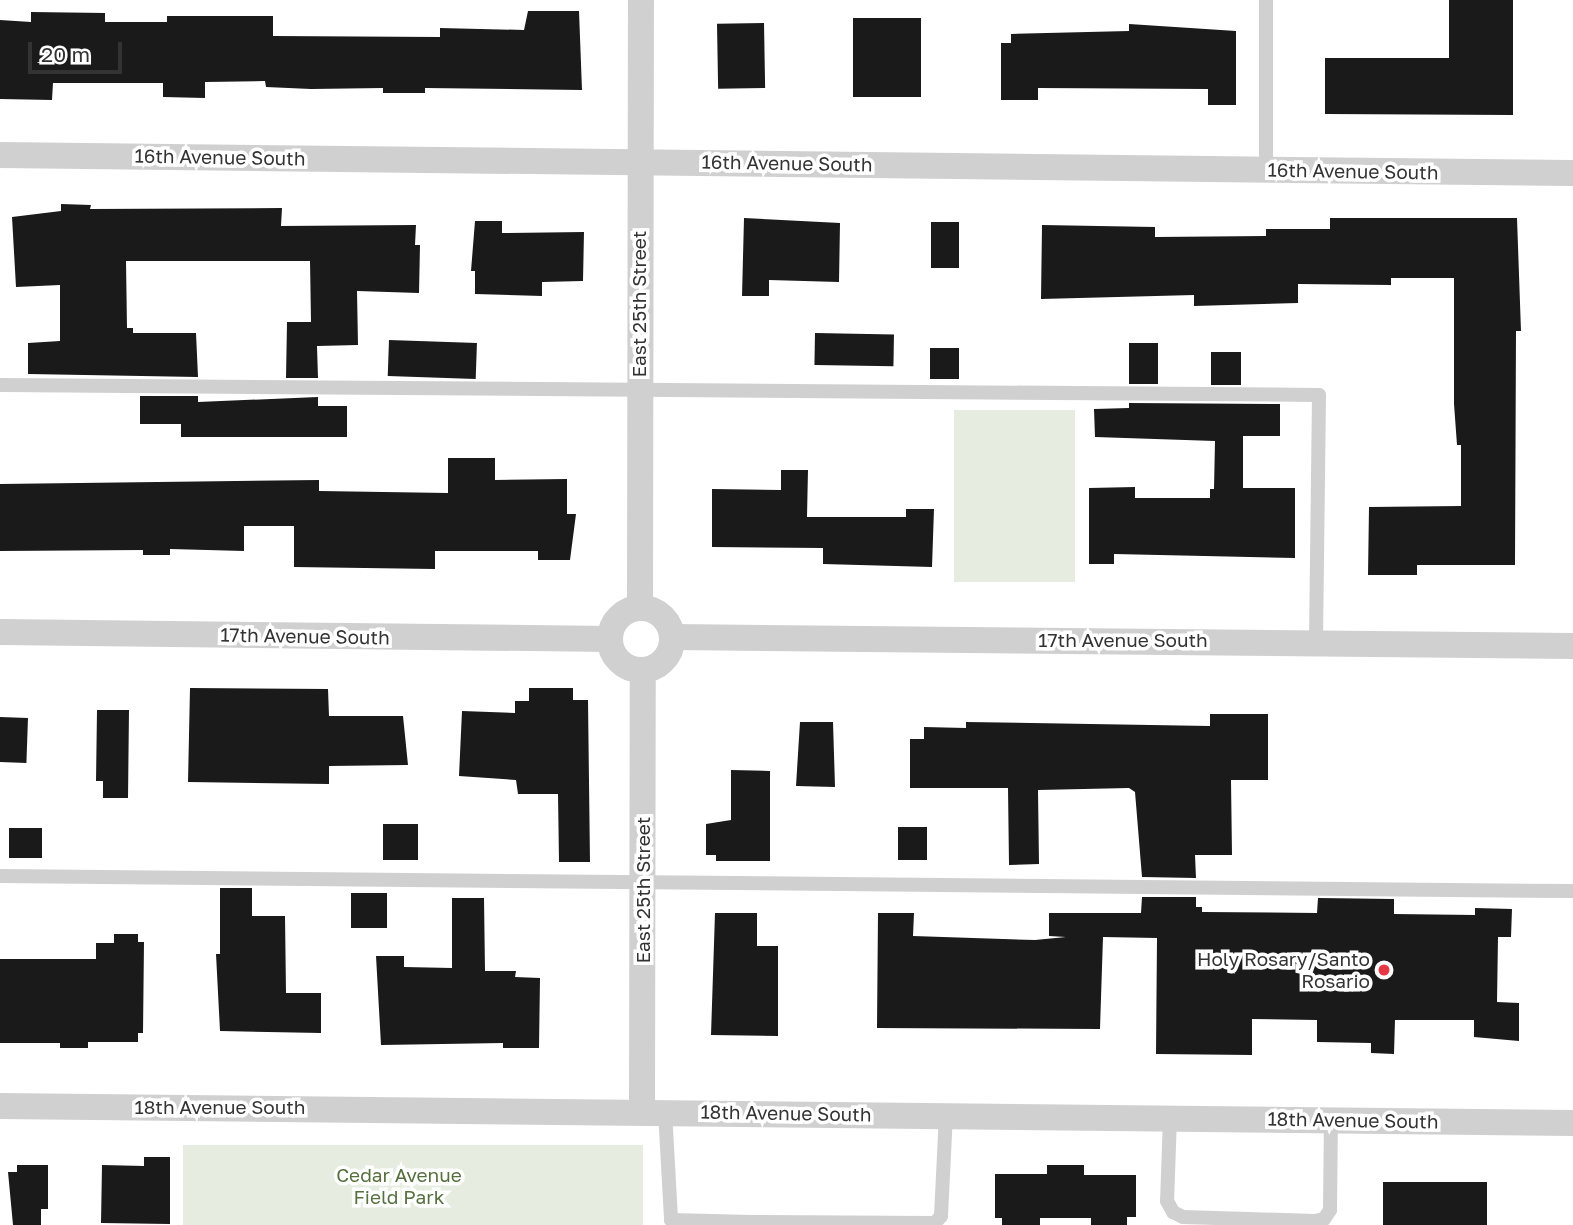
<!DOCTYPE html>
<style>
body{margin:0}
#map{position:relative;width:1573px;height:1225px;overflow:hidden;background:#fff;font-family:"Golos Text",sans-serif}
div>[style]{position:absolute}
.green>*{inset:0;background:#e6ecdf;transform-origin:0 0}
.building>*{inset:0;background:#1a1a1a;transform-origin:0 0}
.lane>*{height:14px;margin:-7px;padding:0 7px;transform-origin:7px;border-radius:7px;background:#d0d0d0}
.street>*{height:26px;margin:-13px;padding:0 13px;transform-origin:13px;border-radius:13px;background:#d0d0d0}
.street>.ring{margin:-13px;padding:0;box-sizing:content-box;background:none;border:26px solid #d0d0d0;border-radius:50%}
.dots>*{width:19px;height:19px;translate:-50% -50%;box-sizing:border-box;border:4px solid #fff;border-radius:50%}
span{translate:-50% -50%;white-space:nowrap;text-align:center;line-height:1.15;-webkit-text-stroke:7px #fff;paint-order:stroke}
.street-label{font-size:19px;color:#333}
.poi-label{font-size:19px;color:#333}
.right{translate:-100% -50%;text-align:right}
.park-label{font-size:19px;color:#56703f}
.scale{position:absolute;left:28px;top:42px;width:94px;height:32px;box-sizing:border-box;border:4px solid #333;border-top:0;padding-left:9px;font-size:21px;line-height:24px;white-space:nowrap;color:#333;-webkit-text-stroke:5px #fff;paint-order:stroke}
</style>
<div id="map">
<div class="green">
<div style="left:954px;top:410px;width:121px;height:172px"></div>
<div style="left:183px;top:1145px;width:460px;height:80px"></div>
</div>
<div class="building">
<div style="clip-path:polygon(1449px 0,1513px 0,1513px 115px,1325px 114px,1325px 58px,1449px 58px)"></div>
<div style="clip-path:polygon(528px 11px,579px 11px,582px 90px,425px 88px,425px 93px,383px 93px,383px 88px,311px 89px,266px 87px,265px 81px,205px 82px,205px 98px,163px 97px,163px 83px,53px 83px,52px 100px,0 99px,0 20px,31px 22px,31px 12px,105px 13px,105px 22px,167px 22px,167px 16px,273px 16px,273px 36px,440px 37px,440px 28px,524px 30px)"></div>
<div style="left:853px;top:18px;width:68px;height:79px"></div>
<div style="left:764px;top:23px;width:65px;height:47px;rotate:89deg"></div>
<div style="clip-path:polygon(1129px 24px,1236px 31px,1236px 105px,1208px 105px,1208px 89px,1038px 88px,1038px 100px,1001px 100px,1001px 43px,1011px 43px,1011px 34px,1129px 31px)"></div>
<div style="clip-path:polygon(61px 204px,91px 205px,90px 209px,282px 208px,281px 226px,416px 225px,415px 245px,420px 245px,419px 293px,357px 291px,358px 345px,317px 346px,318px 378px,286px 378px,287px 322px,311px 322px,310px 261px,126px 261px,127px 328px,133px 328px,133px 333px,196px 333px,198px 377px,28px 374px,28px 343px,60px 341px,60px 285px,16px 287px,12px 217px,61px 211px)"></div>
<div style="clip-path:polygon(744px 218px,840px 223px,839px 282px,769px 280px,769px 296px,742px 296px)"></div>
<div style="clip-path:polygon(1330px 218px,1517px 218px,1521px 331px,1516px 331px,1515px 565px,1417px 565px,1417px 575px,1368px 575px,1369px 507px,1461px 506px,1461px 445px,1457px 445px,1454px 404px,1454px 278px,1391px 278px,1391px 285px,1298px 284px,1298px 303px,1194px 306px,1194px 295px,1041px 299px,1042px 225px,1155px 227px,1155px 237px,1266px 236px,1266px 229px,1330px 229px)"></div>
<div style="clip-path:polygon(475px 221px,502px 221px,502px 233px,584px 232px,583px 281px,542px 282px,542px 296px,475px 294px,475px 271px,471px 271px)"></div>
<div style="left:931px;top:222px;width:28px;height:46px"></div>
<div style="left:815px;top:333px;width:79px;height:32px;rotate:1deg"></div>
<div style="left:389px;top:340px;width:88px;height:36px;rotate:2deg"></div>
<div style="left:1129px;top:343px;width:29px;height:41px"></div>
<div style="left:930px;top:348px;width:29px;height:31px"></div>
<div style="left:1211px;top:352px;width:30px;height:33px"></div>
<div style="clip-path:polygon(140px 396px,198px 396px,198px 402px,318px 397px,318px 406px,347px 406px,347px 437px,181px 437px,181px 424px,140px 424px)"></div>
<div style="clip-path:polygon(1129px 403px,1280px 404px,1280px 436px,1243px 436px,1243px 488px,1295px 488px,1295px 558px,1114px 554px,1114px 564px,1089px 564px,1089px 488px,1135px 487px,1135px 498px,1210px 498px,1210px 489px,1214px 489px,1215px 441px,1095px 437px,1094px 409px,1129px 408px)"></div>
<div style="clip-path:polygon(448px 458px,495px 458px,495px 480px,567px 479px,567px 514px,576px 514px,570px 560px,538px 560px,538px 551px,435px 551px,435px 569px,294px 567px,294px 526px,244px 526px,244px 551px,170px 549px,170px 555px,143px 555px,143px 550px,0 551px,0 484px,319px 480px,319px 491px,448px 493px)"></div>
<div style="clip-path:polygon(781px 470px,808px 470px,807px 517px,906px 517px,906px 509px,934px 509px,932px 567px,823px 564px,823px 548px,712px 547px,712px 489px,781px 490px)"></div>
<div style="clip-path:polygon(190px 688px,328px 689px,329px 716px,403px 716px,408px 765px,329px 766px,329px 784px,188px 782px)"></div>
<div style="clip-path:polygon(529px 688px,573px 688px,573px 700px,588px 700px,590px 862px,559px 862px,558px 794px,518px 794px,516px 780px,459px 776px,462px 711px,515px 713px,515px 701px,529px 701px)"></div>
<div style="clip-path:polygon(97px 710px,129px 710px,128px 798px,103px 798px,103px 781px,96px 781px)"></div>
<div style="clip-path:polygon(1210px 714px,1268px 714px,1268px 780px,1231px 780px,1232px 855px,1195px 855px,1196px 878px,1142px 877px,1135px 792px,1129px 788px,1038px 790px,1039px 864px,1009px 865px,1008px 788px,910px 788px,910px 739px,924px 739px,924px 727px,966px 728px,966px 722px,1210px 726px)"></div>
<div style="left:0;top:717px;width:28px;height:45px;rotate:2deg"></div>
<div style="clip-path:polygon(800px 722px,833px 722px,835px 787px,796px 786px)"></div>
<div style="clip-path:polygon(731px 770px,770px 771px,770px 861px,716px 861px,716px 855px,706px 855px,706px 824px,731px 820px)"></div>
<div style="left:383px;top:824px;width:35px;height:36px"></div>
<div style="left:898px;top:827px;width:29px;height:33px"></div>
<div style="left:9px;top:828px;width:33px;height:30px"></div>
<div style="clip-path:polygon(220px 888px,252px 888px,252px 916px,285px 916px,286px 993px,321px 993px,321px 1033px,220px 1031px,216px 954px,220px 954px)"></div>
<div style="left:351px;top:893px;width:36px;height:35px"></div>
<div style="clip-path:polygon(1142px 897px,1196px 897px,1196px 907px,1202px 907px,1202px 912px,1317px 913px,1318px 898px,1394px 899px,1394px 914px,1475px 915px,1475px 908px,1512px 909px,1511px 937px,1498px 937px,1497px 1002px,1519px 1003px,1519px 1041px,1474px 1037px,1474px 1020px,1395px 1020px,1394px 1054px,1371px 1053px,1371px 1043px,1317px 1042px,1317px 1020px,1252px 1019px,1252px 1055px,1156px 1054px,1157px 938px,1103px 937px,1100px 1029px,877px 1028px,878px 913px,914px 913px,913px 936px,1035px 940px,1066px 937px,1049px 936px,1049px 913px,1141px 913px)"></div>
<div style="clip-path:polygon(452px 898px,484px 898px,485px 971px,516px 971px,515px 977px,540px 978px,539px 1048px,503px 1048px,503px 1043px,381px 1045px,376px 956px,404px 956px,404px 967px,452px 968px)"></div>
<div style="clip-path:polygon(715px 913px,757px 913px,757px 946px,778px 946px,778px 1036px,711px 1035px)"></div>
<div style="clip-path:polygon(114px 934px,138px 934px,138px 942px,144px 942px,143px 1033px,138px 1033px,138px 1042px,88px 1042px,88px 1048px,60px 1048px,60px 1043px,0 1043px,0 959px,96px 959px,96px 943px,114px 943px)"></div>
<div style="clip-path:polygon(144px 1157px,170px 1157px,170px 1224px,101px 1223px,102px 1165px,144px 1166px)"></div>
<div style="clip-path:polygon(17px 1165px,48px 1165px,48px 1209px,41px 1209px,41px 1225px,13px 1225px,8px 1172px,17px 1172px)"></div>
<div style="clip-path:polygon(1047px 1165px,1084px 1165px,1084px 1175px,1136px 1175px,1136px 1217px,1127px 1217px,1127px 1225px,1091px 1225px,1091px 1218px,1040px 1218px,1040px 1225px,1002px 1225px,1002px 1218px,995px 1218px,995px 1174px,1047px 1174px)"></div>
<div style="left:1383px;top:1182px;width:104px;height:43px"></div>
</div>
<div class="lane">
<div style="left:1266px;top:170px;width:170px;rotate:-90deg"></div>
<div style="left:0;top:385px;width:1319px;rotate:0.43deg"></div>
<div style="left:1319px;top:395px;width:246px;rotate:90.7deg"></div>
<div style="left:0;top:876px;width:1573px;rotate:0.55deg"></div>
<div style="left:665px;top:1111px;width:109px;rotate:86.8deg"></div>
<div style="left:671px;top:1220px;width:80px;rotate:1.4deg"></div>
<div style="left:751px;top:1222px;width:184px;rotate:0.3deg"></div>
<div style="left:935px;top:1223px;width:9px;rotate:-49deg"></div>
<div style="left:941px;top:1216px;width:102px;rotate:-87.2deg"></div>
<div style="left:1170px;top:1117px;width:84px;rotate:92deg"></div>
<div style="left:1167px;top:1201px;width:13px;rotate:61deg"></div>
<div style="left:1173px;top:1212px;width:11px;rotate:27deg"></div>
<div style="left:1183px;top:1217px;width:131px;rotate:1.7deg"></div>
<div style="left:1314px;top:1221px;width:10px;rotate:-11deg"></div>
<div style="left:1324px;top:1219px;width:11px;rotate:-56deg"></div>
<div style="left:1330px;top:1210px;width:90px;rotate:-89.4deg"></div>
</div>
<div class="street">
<div style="left:0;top:155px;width:1573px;rotate:0.66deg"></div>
<div style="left:640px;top:607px;width:607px;rotate:-89.91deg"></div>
<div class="ring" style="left:610px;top:608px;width:36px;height:36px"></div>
<div style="left:0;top:632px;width:610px;rotate:0.66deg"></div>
<div style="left:673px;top:637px;width:900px;rotate:0.57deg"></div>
<div style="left:0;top:1106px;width:1573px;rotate:0.62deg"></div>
<div style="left:642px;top:1110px;width:440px;rotate:-89.9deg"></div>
</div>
<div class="dots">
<div style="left:1384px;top:970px;background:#e63946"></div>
</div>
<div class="street-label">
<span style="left:220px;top:157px;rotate:1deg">16th Avenue South</span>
<span style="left:787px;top:163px;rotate:1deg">16th Avenue South</span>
<span style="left:1353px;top:171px;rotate:1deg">16th Avenue South</span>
<span style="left:639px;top:304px;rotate:-90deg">East 25th Street</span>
<span style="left:305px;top:636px;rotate:1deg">17th Avenue South</span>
<span style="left:1123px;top:640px">17th Avenue South</span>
<span style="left:643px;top:890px;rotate:-90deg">East 25th Street</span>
<span style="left:220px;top:1107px">18th Avenue South</span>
<span style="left:786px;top:1113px;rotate:1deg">18th Avenue South</span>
<span style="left:1353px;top:1120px;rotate:1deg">18th Avenue South</span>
</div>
<div class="poi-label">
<span class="right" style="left:1370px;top:970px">Holy Rosary/Santo<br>Rosario</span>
</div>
<div class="park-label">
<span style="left:399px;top:1186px">Cedar Avenue<br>Field Park</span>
</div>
<div class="scale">20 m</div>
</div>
